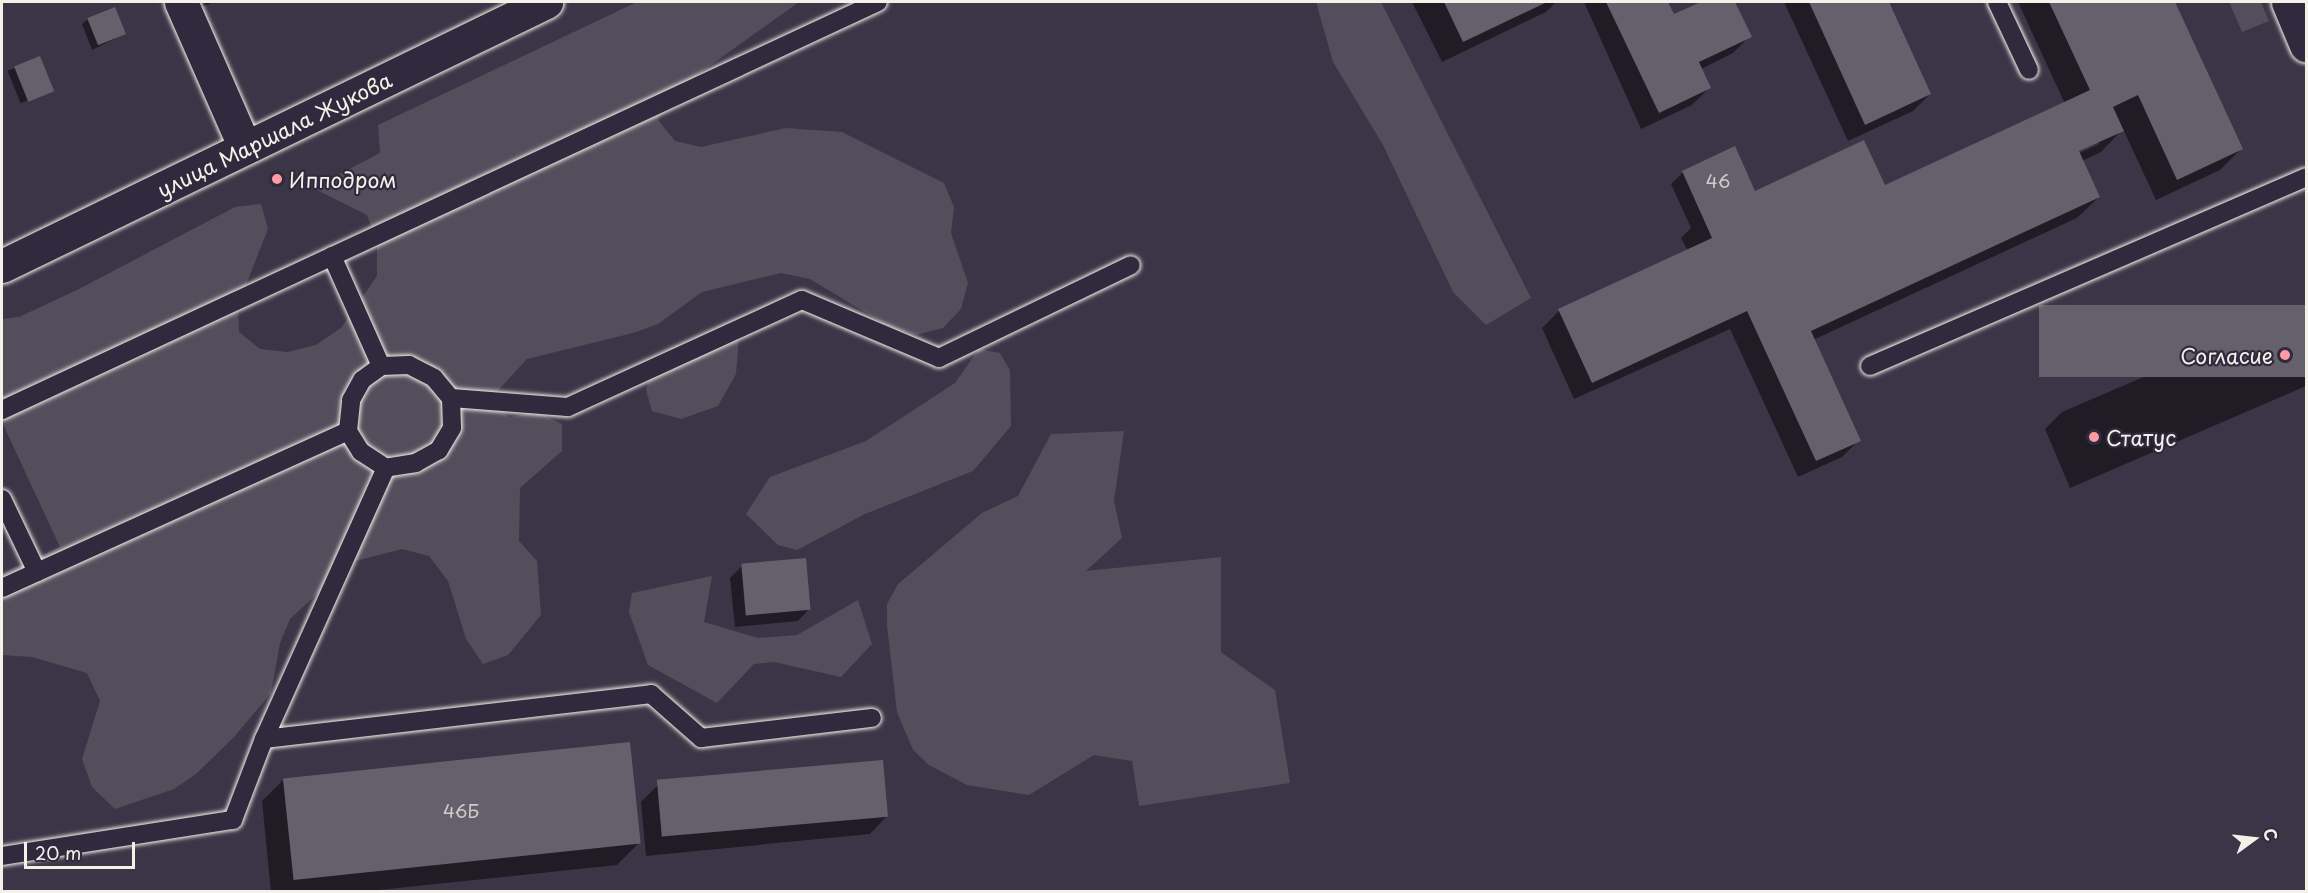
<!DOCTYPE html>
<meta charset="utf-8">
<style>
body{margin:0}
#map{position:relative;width:2308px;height:893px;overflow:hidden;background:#3b3647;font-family:"Playpen Sans",sans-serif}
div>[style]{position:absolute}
.green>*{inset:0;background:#534e5c}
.shadow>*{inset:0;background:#0007;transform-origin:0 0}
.building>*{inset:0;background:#65616c;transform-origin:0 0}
.roads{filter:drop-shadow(0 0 2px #f4f1e8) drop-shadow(0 0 2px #f4f1e8)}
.service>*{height:18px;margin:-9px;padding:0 9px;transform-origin:9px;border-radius:9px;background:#2f2a3d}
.minor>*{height:33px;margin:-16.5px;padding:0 16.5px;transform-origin:16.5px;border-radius:16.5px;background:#2f2a3d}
.tertiary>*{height:33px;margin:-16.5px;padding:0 16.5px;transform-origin:16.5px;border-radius:16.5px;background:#2f2a3d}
.primary>*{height:33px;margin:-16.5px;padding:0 16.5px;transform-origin:16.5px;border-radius:16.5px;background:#2f2a3d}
.dots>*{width:16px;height:16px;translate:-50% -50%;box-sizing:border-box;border:3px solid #2f2a3d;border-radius:50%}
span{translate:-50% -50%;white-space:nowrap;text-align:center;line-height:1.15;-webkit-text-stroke:4.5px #2f2a3d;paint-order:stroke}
.number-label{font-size:18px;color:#d0cdc9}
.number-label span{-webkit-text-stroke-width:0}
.street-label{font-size:21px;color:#f4f1e8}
.poi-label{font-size:21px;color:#f4f1e8}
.left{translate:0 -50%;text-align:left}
.right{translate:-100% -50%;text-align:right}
.frame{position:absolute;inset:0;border:3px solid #f4f1e8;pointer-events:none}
.north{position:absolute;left:2224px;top:809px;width:60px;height:60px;-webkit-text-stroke:4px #2f2a3d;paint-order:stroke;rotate:75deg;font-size:16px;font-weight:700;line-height:24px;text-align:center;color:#f4f1e8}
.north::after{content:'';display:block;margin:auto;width:21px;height:27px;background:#f4f1e8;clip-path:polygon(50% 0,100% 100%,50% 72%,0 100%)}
.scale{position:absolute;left:24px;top:842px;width:111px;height:27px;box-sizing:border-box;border:3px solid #f4f1e8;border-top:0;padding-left:8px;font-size:18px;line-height:21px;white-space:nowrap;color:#f4f1e8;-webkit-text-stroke:4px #2f2a3d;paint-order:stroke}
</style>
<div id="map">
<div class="green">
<div style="clip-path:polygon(637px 2px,799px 2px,669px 95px,658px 120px,675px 141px,701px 147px,786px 128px,842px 132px,944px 183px,954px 207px,951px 233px,968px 283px,961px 309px,943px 328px,916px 335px,888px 326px,810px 279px,781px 273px,702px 292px,658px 324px,633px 333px,527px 359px,490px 399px,509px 417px,537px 412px,562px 424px,562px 451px,520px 488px,519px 541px,537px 561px,541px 615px,508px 655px,483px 664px,466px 639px,448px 581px,429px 556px,402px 549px,351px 562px,290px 619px,280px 643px,271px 693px,234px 737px,196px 774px,174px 789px,115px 809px,92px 787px,82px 759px,100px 701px,87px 673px,32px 657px,2px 655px,2px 573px,60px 547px,2px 422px,2px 319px,19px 317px,79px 289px,235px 207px,261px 204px,268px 229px,238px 305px,239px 332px,260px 349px,288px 352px,316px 345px,341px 328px,377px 276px,377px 244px,367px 215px,313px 188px,380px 153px,378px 125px)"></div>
<div style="clip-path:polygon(1316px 2px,1381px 2px,1531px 298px,1486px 325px,1453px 292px,1383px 145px,1333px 62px)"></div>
<div style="clip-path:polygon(2229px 2px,2261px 2px,2269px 21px,2242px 32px)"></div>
<div style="clip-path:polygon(723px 325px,739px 337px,736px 374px,718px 406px,681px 419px,652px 411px,646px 390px,651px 369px,666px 352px)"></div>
<div style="clip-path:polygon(979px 349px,1000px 353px,1010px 370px,1011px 426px,973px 471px,865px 514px,797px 550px,778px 545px,746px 514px,770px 477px,866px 441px,955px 383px)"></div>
<div style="clip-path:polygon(1124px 431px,1114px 501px,1122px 538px,1086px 571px,1221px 557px,1221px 652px,1275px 690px,1290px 783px,1139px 806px,1132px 761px,1094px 755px,1029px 795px,967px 785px,929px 765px,913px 750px,897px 712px,887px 626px,887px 604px,898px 584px,982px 513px,1018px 496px,1051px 434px)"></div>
<div style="clip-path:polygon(712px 576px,704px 622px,758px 638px,797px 635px,858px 600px,872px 644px,841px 677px,774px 662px,754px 664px,717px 703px,648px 665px,629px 612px,632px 593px)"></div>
</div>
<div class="shadow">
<div style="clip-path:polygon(194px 2px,214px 2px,197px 9px)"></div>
<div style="clip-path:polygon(1412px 2px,1556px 2px,1546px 12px,1442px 62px)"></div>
<div style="clip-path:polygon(1584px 2px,1666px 2px,1673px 16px,1704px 2px,1734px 2px,1750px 36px,1733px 53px,1701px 69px,1709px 88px,1692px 105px,1641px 129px)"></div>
<div style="clip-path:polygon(1784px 2px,1887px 2px,1930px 94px,1913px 111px,1848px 141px)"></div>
<div style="clip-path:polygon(evenodd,2018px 2px,2173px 2px,2241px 149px,2220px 170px,2156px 200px,2123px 129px,2101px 152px,2082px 161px,2099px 197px,2077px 218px,1813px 340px,1859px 440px,1842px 457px,1798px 477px,1730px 329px,1574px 399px,1542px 328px,1559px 311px,1688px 251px,1681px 238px,1691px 228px,1671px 184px,1683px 172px,1754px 193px,1884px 187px,2065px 104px,2018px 2px,2099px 141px,2099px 144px,2073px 156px,2072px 153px,2099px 141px)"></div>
<div style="clip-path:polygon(88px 19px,124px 34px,92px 50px,82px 24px)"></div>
<div style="left:39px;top:58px;width:35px;height:34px;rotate:68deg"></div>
<div style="clip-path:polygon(2306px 307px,2306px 386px,2070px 488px,2045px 429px,2062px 412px)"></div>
<div style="clip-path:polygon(742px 566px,809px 609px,798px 621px,735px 627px,730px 578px)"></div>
<div style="clip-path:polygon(284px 779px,638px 844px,617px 865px,360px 892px,271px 892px,262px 801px)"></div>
<div style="clip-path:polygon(658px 785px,887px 816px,870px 834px,646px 856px,641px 802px)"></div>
</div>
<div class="building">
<div style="clip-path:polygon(1444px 2px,1547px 2px,1463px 42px)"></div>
<div style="clip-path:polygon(1606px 2px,1668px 2px,1674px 14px,1701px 2px,1735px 2px,1752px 37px,1699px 62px,1711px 88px,1659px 113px)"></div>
<div style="clip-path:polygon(1809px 2px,1889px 2px,1931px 94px,1865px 125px)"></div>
<div style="clip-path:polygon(2049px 2px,2175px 2px,2243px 149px,2177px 180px,2138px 95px,2113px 107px,2124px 131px,2079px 151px,2100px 197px,1811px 331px,1861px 441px,1816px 461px,1747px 311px,1592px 383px,1558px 309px,1712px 238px,1682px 171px,1735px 146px,1755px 191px,1864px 140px,1885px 185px,2090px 90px)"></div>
<div style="left:115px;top:7px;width:29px;height:30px;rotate:68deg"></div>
<div style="left:40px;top:56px;width:38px;height:28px;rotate:68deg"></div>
<div style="left:2306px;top:305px;width:72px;height:267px;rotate:90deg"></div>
<div style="left:806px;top:558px;width:52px;height:65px;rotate:85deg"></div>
<div style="left:630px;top:742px;width:102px;height:349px;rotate:84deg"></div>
<div style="left:883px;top:760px;width:57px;height:227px;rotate:85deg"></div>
</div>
<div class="roads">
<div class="service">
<div style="left:1997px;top:2px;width:75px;rotate:64.8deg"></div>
<div style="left:332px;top:256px;width:120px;rotate:66deg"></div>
<div style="left:381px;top:366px;width:28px;rotate:-2deg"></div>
<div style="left:409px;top:365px;width:28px;rotate:27deg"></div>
<div style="left:434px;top:378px;width:26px;rotate:50deg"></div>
<div style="left:451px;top:398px;width:30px;rotate:88deg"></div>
<div style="left:452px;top:428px;width:26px;rotate:121deg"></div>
<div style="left:439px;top:450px;width:26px;rotate:151deg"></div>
<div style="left:416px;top:463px;width:30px;rotate:171deg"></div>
<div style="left:386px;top:468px;width:30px;rotate:-147deg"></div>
<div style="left:361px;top:452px;width:25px;rotate:-122deg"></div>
<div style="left:348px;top:431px;width:31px;rotate:-84deg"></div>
<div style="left:351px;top:400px;width:23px;rotate:-61deg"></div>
<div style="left:362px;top:380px;width:24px;rotate:-36deg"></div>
<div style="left:1870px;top:366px;width:475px;rotate:-23.4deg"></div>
<div style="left:451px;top:398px;width:117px;rotate:4.4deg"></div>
<div style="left:568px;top:407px;width:257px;rotate:-24.6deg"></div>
<div style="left:802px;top:300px;width:149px;rotate:22.9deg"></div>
<div style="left:939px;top:358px;width:213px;rotate:-25.8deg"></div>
<div style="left:2px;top:410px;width:966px;rotate:-24.97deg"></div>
<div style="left:2px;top:499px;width:81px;rotate:64.4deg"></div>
<div style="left:2px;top:588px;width:380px;rotate:-24.4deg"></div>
<div style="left:264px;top:739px;width:297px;rotate:-65.8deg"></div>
<div style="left:2px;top:856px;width:234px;rotate:-8.9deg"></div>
<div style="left:233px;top:820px;width:87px;rotate:-69.1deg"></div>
<div style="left:264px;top:739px;width:390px;rotate:-6.6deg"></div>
<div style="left:651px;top:694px;width:67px;rotate:41.3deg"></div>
<div style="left:701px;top:738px;width:172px;rotate:-6.7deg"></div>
</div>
<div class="minor">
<div style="left:181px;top:2px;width:159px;rotate:66.3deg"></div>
</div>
<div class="tertiary">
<div style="left:2288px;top:2px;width:47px;rotate:67.3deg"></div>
</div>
<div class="primary">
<div style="left:2px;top:266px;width:605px;rotate:-25.89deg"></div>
</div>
</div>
<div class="dots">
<div style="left:277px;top:179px;background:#ff9aa2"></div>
<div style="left:2285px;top:355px;background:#ff9aa2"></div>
<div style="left:2094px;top:437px;background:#ff9aa2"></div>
</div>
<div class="number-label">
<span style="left:1718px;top:181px">46</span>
<span style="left:461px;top:811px">46Б</span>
</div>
<div class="street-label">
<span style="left:274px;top:134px;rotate:-26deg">улица Маршала Жукова</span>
</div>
<div class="poi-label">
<span class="left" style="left:289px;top:179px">Ипподром</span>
<span class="right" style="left:2273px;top:355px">Согласие</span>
<span class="left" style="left:2106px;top:437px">Статус</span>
</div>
<div class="frame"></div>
<div class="north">С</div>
<div class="scale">20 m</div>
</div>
